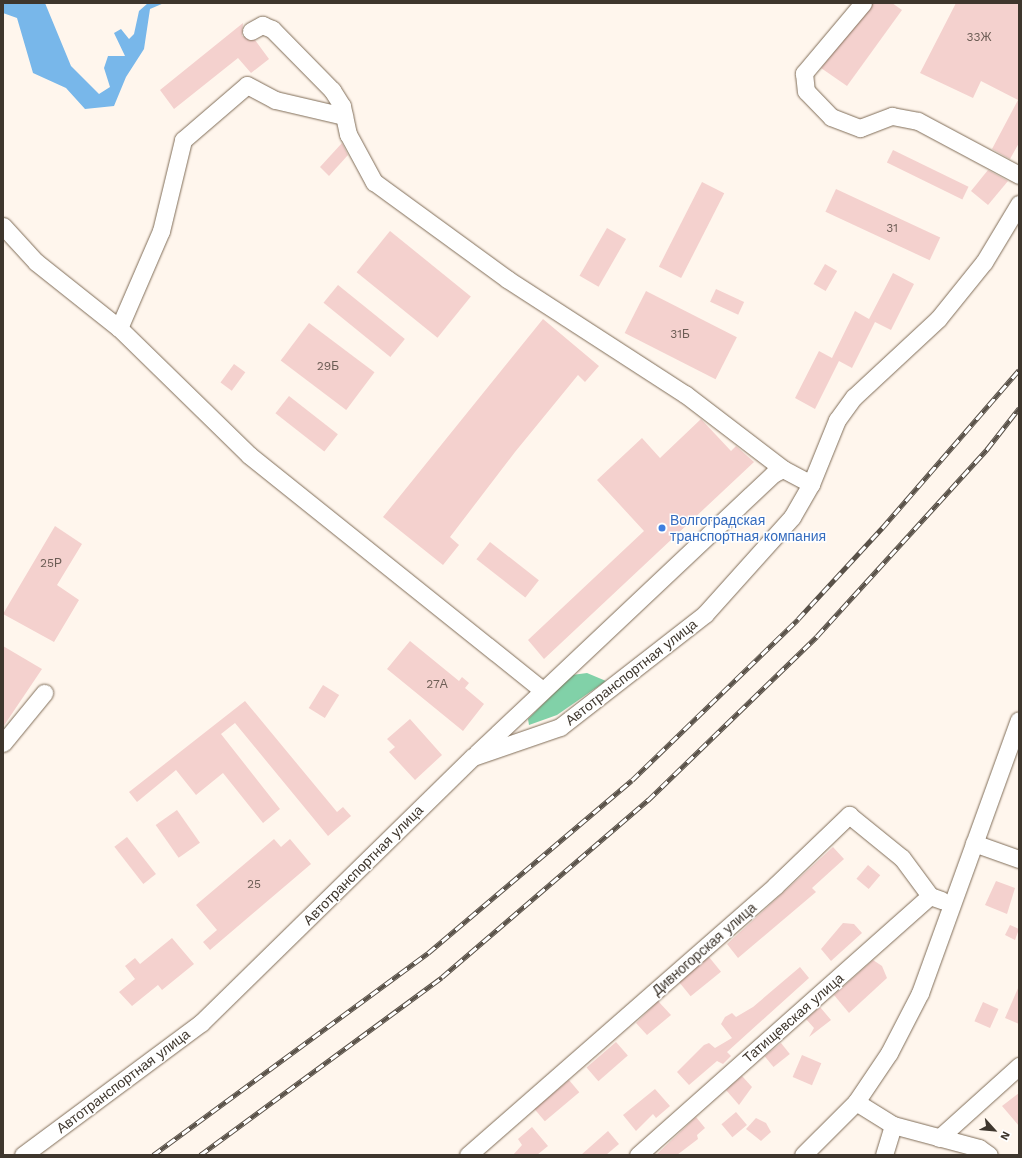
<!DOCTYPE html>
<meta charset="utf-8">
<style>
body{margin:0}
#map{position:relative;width:1022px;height:1158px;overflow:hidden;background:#fff6ed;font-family:"Work Sans",sans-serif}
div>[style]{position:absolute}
.forest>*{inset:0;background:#81d1a8}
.water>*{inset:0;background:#78b7ea}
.building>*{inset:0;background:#f4d1ce;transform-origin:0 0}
.roads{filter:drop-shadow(0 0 1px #806d58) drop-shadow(0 0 1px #806d58)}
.minor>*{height:17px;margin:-8.5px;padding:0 8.5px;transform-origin:8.5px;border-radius:8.5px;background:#fff}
.rail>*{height:4.5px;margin-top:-2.25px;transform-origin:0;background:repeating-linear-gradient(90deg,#fff 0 9px,#595148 0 18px);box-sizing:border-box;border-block:1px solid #595148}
.dots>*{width:11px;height:11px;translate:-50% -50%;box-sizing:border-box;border:2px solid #fff;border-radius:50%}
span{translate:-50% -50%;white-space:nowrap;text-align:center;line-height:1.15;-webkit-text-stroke:3px #fff;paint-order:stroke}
.number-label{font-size:12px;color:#6c5d55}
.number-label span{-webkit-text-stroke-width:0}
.shop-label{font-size:14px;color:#366cbe}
.left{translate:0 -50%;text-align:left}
.street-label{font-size:14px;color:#3e362d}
.frame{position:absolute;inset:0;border:4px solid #3e362d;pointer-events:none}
.north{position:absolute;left:974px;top:1110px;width:40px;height:40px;-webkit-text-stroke:3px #fff;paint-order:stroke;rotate:117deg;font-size:11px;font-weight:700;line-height:16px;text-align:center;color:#3e362d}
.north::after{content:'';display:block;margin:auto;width:14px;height:18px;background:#3e362d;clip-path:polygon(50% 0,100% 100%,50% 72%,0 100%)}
</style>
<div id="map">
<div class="forest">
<div style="clip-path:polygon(587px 673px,606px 681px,557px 715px,529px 725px,528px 719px,572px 675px)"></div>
</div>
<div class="water">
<div style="clip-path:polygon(3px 3px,45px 3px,71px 66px,99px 94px,110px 87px,104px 68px,108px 56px,125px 56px,114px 33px,121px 29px,129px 39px,134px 34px,139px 11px,148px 3px,164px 3px,150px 9px,144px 49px,126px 77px,114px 106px,85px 109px,66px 88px,33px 73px,17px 18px,3px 13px)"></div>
</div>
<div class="building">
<div style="clip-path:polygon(873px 3px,892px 3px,902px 10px,847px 86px,821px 68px)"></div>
<div style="clip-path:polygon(956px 3px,1019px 3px,1019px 143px,1010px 159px,992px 149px,1018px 100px,981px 81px,973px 98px,920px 73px)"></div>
<div style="clip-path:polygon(243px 23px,242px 36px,255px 40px,269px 59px,251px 73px,238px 58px,174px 109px,160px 90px)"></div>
<div style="clip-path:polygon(342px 143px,348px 155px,329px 176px,320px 167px)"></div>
<div style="left:893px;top:150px;width:84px;height:14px;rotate:26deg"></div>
<div style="clip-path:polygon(988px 170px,1008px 181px,988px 205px,971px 191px)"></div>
<div style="left:702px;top:182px;width:25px;height:95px;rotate:27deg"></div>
<div style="left:836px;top:189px;width:115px;height:25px;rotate:25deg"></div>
<div style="left:607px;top:228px;width:22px;height:55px;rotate:30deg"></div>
<div style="left:390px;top:231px;width:104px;height:53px;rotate:39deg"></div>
<div style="left:825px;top:264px;width:14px;height:23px;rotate:30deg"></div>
<div style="clip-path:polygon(893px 273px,914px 284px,891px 330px,875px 322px,852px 368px,839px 361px,815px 409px,795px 398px,819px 351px,832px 358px,855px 311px,869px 319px)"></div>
<div style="left:338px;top:285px;width:86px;height:23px;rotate:39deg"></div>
<div style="left:716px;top:289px;width:31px;height:14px;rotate:25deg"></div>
<div style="left:646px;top:291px;width:102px;height:47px;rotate:27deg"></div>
<div style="clip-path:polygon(543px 319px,599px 366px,585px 382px,578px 375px,515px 452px,450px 537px,459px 545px,443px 565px,383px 517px)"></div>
<div style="left:309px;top:323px;width:82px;height:47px;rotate:37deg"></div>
<div style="left:234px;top:364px;width:14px;height:23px;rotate:36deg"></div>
<div style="left:289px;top:396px;width:62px;height:22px;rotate:38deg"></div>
<div style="clip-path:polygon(701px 419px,731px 451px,736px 446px,754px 462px,544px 659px,528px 640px,644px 531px,597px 480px,642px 438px,660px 458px)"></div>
<div style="clip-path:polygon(55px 526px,82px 544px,57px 585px,79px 600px,54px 642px,3px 614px)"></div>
<div style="left:490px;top:542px;width:62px;height:22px;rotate:38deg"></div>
<div style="clip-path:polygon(410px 641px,459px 681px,462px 677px,469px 683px,465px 688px,484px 704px,463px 731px,387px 669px)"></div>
<div style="clip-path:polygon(3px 646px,42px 669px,3px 727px)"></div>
<div style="left:323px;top:685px;width:19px;height:27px;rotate:32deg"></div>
<div style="clip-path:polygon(245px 701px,337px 812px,343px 807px,351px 816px,328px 836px,235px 723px,221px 734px,280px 809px,263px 823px,223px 773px,196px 795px,176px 770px,137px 802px,129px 792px)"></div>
<div style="clip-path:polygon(410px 719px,442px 755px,415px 780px,389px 752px,395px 747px,387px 739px)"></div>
<div style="left:177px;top:810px;width:40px;height:26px;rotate:55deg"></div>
<div style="left:127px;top:837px;width:47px;height:16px;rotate:52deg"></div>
<div style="clip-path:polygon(274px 839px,281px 847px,290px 839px,311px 864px,210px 950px,203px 942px,217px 930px,196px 905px)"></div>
<div style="clip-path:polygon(833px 847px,844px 859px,812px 888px,816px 892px,738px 958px,727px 944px)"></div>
<div style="left:868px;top:865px;width:16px;height:18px;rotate:40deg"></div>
<div style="clip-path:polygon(996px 881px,1015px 888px,1007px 914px,985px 905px)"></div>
<div style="clip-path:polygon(843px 923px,854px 924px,862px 933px,831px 961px,821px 949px)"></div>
<div style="clip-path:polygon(1010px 925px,1019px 929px,1015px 940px,1005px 935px)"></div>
<div style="clip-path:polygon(172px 938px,194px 964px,162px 990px,158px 985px,132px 1006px,119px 992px,135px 979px,125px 966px,135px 958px,140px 964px)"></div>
<div style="left:709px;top:957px;width:19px;height:39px;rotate:51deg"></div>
<div style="clip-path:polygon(873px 960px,882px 966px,887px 978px,849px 1013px,834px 995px)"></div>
<div style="clip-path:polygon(800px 967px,809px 978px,727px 1052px,731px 1056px,723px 1064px,717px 1061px,689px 1085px,677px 1072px,704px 1045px,709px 1043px,715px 1048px,732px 1038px,721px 1024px,725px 1017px,732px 1013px,736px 1017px,753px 1007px)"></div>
<div style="clip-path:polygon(1019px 986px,1019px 1024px,1005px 1018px)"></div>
<div style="clip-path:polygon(658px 1001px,671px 1015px,647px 1035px,636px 1023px)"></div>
<div style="left:983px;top:1002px;width:17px;height:21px;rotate:24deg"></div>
<div style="clip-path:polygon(820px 1007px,831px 1020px,809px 1037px,814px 1028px,806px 1019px)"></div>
<div style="left:616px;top:1042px;width:18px;height:39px;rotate:49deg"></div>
<div style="left:781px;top:1043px;width:14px;height:21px;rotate:51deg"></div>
<div style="left:802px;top:1055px;width:21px;height:24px;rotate:23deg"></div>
<div style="clip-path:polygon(742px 1076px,752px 1087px,739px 1105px,726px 1090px)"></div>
<div style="left:569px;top:1080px;width:16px;height:45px;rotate:50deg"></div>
<div style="clip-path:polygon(655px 1089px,670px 1106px,656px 1118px,653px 1114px,636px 1131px,623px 1115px)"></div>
<div style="clip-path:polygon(1019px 1093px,1019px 1126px,1002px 1106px)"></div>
<div style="left:736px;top:1112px;width:17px;height:19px;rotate:50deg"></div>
<div style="clip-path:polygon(696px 1117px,705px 1128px,697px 1135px,698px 1139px,677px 1155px,656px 1155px)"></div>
<div style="clip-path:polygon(756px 1118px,766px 1123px,771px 1132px,761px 1141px,746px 1129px)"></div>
<div style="clip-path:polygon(532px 1127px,548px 1146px,537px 1155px,513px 1155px,522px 1145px,518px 1139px)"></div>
<div style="clip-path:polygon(608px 1131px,619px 1144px,606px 1155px,581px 1155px)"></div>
</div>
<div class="roads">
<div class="minor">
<div style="left:863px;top:3px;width:92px;rotate:130.1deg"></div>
<div style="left:804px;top:73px;width:18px;rotate:84deg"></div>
<div style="left:806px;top:91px;width:36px;rotate:46deg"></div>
<div style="left:831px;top:117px;width:31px;rotate:21deg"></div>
<div style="left:860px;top:128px;width:34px;rotate:-21deg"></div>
<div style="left:892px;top:116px;width:26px;rotate:11deg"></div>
<div style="left:918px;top:121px;width:115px;rotate:28.1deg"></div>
<div style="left:251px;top:31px;width:13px;rotate:-29deg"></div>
<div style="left:262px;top:25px;width:11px;rotate:22deg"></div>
<div style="left:272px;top:29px;width:86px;rotate:45.5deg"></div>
<div style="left:332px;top:90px;width:19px;rotate:58deg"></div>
<div style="left:342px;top:106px;width:29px;rotate:78deg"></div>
<div style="left:348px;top:134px;width:55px;rotate:61.6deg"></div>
<div style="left:374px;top:182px;width:165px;rotate:36.1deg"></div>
<div style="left:507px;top:279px;width:212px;rotate:32.9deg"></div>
<div style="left:685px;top:394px;width:123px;rotate:37.4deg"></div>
<div style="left:783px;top:469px;width:32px;rotate:28deg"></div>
<div style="left:3px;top:226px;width:49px;rotate:47.5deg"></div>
<div style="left:36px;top:262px;width:106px;rotate:38.5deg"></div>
<div style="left:119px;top:328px;width:182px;rotate:44.3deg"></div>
<div style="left:249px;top:455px;width:376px;rotate:38.7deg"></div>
<div style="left:119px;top:328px;width:106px;rotate:-66.6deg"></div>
<div style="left:161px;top:231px;width:94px;rotate:-76.4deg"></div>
<div style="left:183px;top:140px;width:84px;rotate:-40.7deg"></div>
<div style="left:247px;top:85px;width:32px;rotate:28deg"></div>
<div style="left:275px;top:100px;width:71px;rotate:13.1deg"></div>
<div style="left:3px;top:743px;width:65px;rotate:-50.6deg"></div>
<div style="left:477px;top:753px;width:407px;rotate:-43.3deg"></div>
<div style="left:773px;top:474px;width:11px;rotate:-27deg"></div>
<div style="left:974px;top:843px;width:48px;rotate:19.6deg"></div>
<div style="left:856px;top:1102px;width:44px;rotate:31.9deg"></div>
<div style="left:893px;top:1125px;width:89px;rotate:15deg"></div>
<div style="left:979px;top:1148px;width:12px;rotate:35deg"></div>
<div style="left:939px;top:1138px;width:108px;rotate:-42deg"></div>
<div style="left:23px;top:1155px;width:222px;rotate:-36.6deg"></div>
<div style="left:201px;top:1023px;width:380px;rotate:-44.4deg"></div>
<div style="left:473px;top:757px;width:92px;rotate:-19deg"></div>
<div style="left:560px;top:727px;width:184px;rotate:-37.9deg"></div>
<div style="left:705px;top:614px;width:130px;rotate:-48.1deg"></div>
<div style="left:792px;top:517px;width:38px;rotate:-60deg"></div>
<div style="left:811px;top:484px;width:69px;rotate:-67.9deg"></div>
<div style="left:837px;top:420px;width:29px;rotate:-54deg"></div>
<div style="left:854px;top:397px;width:115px;rotate:-42.9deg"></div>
<div style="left:938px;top:319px;width:73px;rotate:-51.1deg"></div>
<div style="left:984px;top:262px;width:68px;rotate:-58.9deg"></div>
<div style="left:468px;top:1155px;width:408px;rotate:-41.2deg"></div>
<div style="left:775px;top:886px;width:103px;rotate:-43.8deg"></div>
<div style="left:849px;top:815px;width:68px;rotate:39.1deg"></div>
<div style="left:902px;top:858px;width:47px;rotate:53.6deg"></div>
<div style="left:638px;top:1155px;width:390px;rotate:-41.6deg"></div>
<div style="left:930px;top:896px;width:12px;rotate:20deg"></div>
<div style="left:803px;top:1155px;width:75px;rotate:-45deg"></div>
<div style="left:856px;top:1102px;width:59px;rotate:-56deg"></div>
<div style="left:889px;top:1053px;width:68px;rotate:-62.7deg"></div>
<div style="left:920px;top:993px;width:290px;rotate:-70.1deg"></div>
<div style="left:884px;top:1155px;width:31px;rotate:-73deg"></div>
</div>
</div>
<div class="rail">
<div style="left:153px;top:1155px;width:341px;rotate:-36.3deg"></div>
<div style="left:428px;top:953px;width:267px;rotate:-40.3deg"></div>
<div style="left:632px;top:780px;width:231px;rotate:-44.1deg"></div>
<div style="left:798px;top:619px;width:124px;rotate:-47.3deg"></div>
<div style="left:882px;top:528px;width:209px;rotate:-49.1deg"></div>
<div style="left:200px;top:1155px;width:300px;rotate:-36.3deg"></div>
<div style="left:442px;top:977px;width:272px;rotate:-40.7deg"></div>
<div style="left:648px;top:800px;width:235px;rotate:-44.1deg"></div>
<div style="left:817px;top:636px;width:253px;rotate:-47.7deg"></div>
<div style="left:987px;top:449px;width:52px;rotate:-52deg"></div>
</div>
<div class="dots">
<div style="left:662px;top:528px;background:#3f7fe0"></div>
</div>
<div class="number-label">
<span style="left:979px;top:38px">33Ж</span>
<span style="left:892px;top:229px">31</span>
<span style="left:680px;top:335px">31Б</span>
<span style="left:328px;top:367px">29Б</span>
<span style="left:51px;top:564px">25Р</span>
<span style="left:437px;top:685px">27А</span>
<span style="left:254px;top:885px">25</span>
</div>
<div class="shop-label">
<span class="left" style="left:670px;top:528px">Волгоградская<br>транспортная компания</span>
</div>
<div class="street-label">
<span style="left:631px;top:672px;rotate:-38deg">Автотранспортная улица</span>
<span style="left:363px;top:865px;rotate:-45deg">Автотранспортная улица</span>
<span style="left:704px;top:949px;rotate:-41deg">Дивногорская улица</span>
<span style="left:793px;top:1018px;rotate:-41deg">Татищевская улица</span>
<span style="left:123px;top:1081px;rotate:-37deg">Автотранспортная улица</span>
</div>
<div class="frame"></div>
<div class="north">N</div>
</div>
